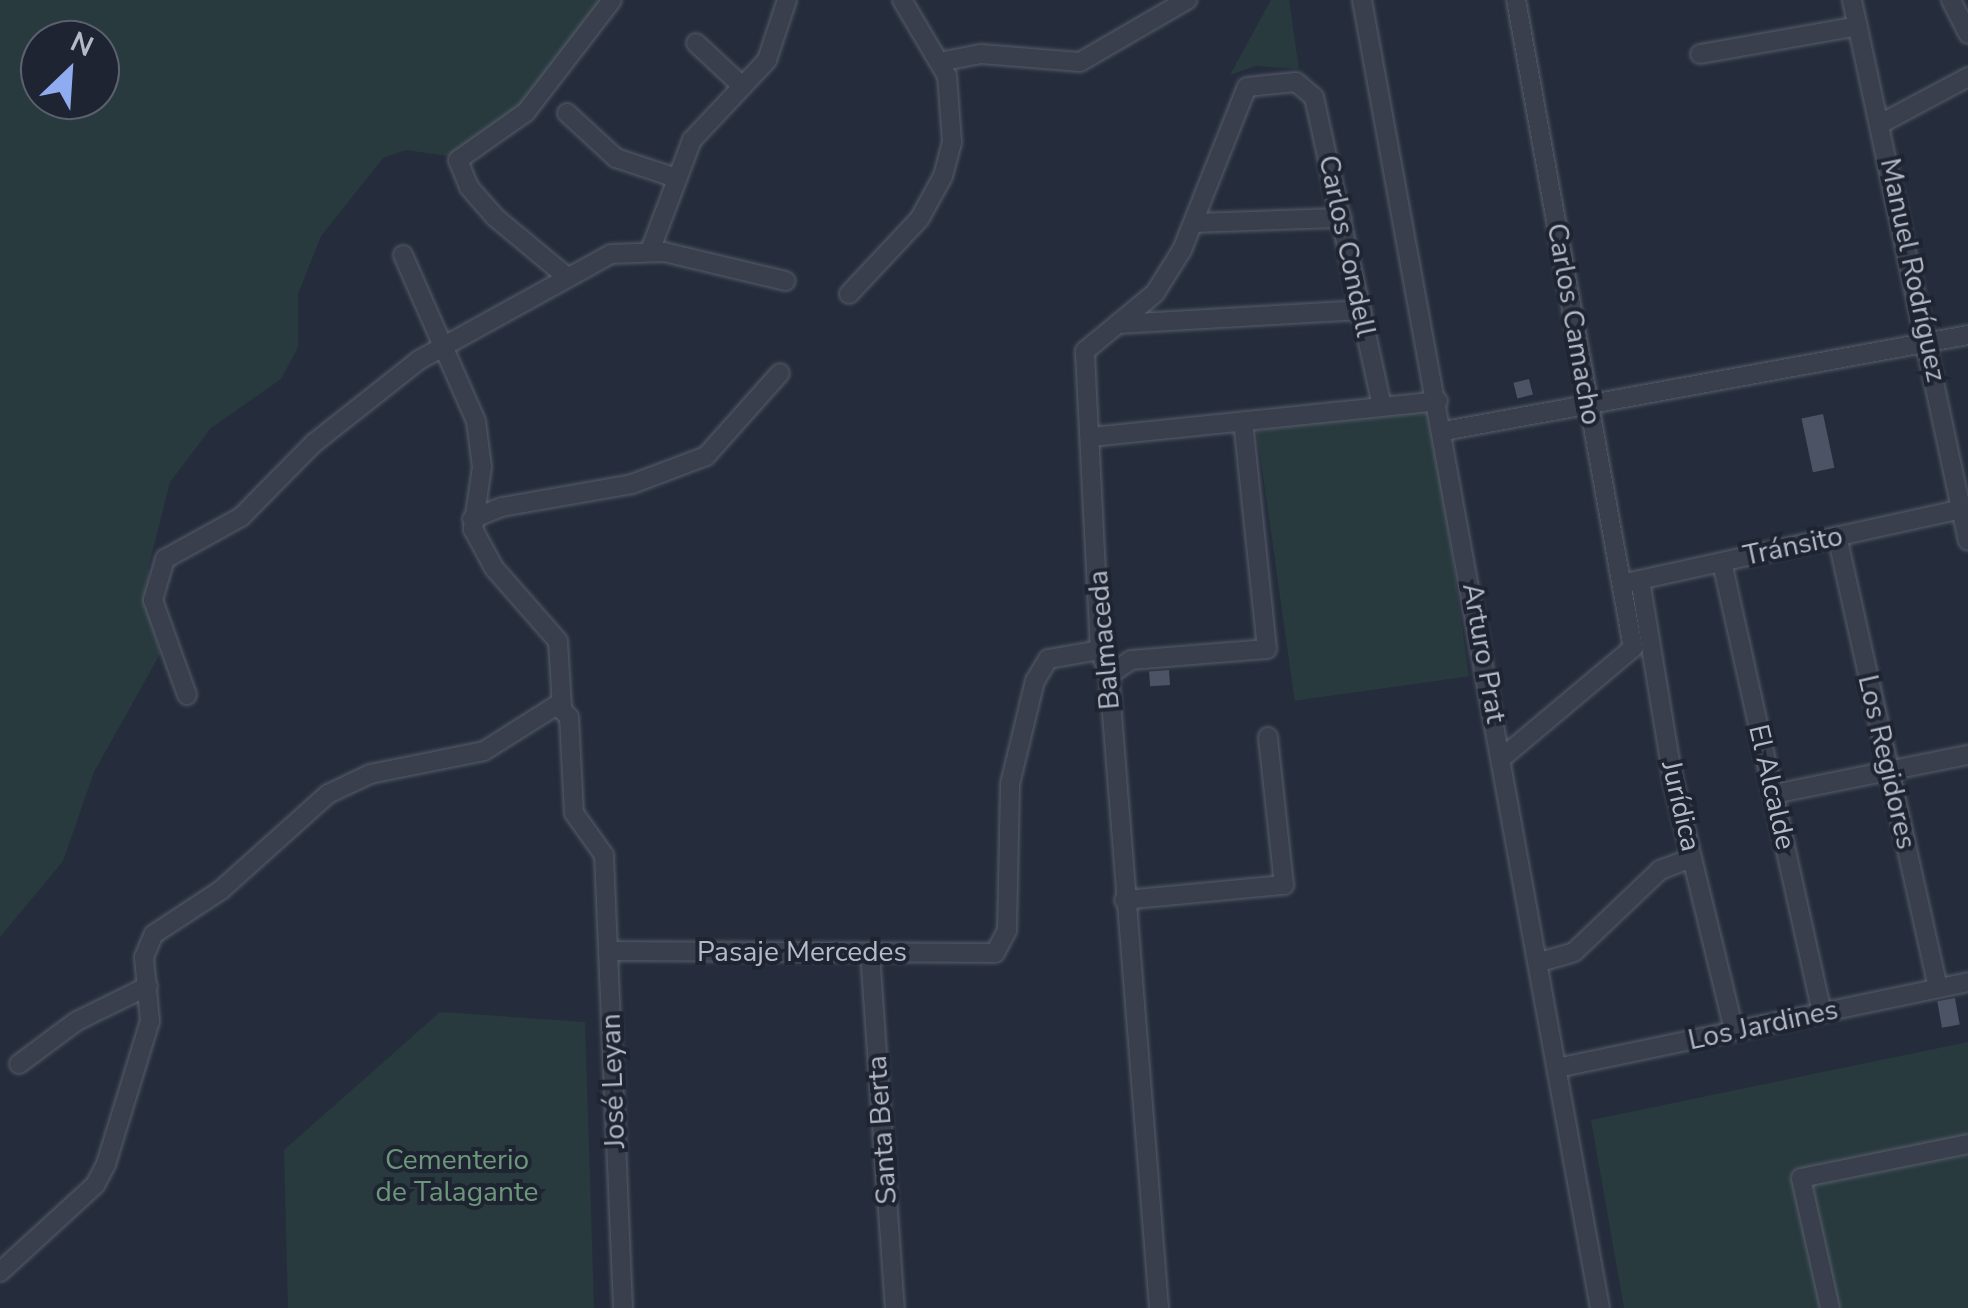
<!DOCTYPE html>
<meta charset="utf-8">
<style>
body{margin:0}
#map{position:relative;width:1968px;height:1308px;overflow:hidden;background:#252d3c;font-family:"Nunito Sans",sans-serif}
div>[style]{position:absolute}
.green>*{inset:0;background:#283a3e;transform-origin:0 0}
.building>*{inset:0;background:#4c5365;transform-origin:0 0}
.roads{filter:drop-shadow(0 0 2px #575d6a) drop-shadow(0 0 2px #575d6a)}
.minor>*{height:18px;margin:-9px;padding:0 9px;transform-origin:9px;border-radius:9px;background:#393f4c}
span{translate:-50% -50%;white-space:nowrap;text-align:center;line-height:1.15;-webkit-text-stroke:8px #1e2431;paint-order:stroke}
.street-label{font-size:28px;color:#b5bac7}
.park-label{font-size:28px;color:#6d977b}
.north{position:absolute;left:20px;top:20px;width:100px;height:100px;box-sizing:border-box;background:#1e2431;border:2px solid #5a606d;border-radius:50%;rotate:25deg;font-size:28px;font-weight:700;line-height:40px;text-align:center;color:#b5bac7}
.north::after{content:'';display:block;margin:auto;width:35px;height:45px;background:#90acf1;clip-path:polygon(50% 0,100% 100%,50% 72%,0 100%)}
</style>
<div id="map">
<div class="green">
<div style="clip-path:polygon(evenodd,0 0,618px 0,545px 95px,478px 149px,447px 156px,406px 150px,383px 158px,321px 236px,298px 294px,298px 347px,281px 379px,211px 428px,170px 482px,149px 565px,147px 606px,160px 654px,94px 772px,63px 861px,0 937px,0 0,40px 40px,100px 40px,100px 100px,40px 100px,40px 40px)"></div>
<div style="clip-path:polygon(1271px 0,1289px 0,1299px 69px,1256px 66px,1230px 75px)"></div>
<div style="left:1431px;top:406px;width:273px;height:176px;rotate:82deg"></div>
<div style="clip-path:polygon(440px 1012px,585px 1022px,594px 1308px,288px 1308px,284px 1150px)"></div>
<div style="clip-path:polygon(1968px 1042px,1968px 1308px,1624px 1308px,1591px 1120px)"></div>
</div>
<div class="building">
<div style="left:1529px;top:379px;width:16px;height:16px;rotate:76deg"></div>
<div style="left:1823px;top:414px;width:55px;height:22px;rotate:78deg"></div>
<div style="left:1169px;top:670px;width:15px;height:20px;rotate:86deg"></div>
<div style="left:1955px;top:998px;width:27px;height:18px;rotate:80deg"></div>
</div>
<div class="roads">
<div class="minor">
<div style="left:1362px;top:0;width:1329px;rotate:79.69deg"></div>
<div style="left:1852px;top:0;width:553px;rotate:77.9deg"></div>
<div style="left:1951px;top:0;width:38px;rotate:63deg"></div>
<div style="left:696px;top:43px;width:63px;rotate:43.1deg"></div>
<div style="left:1700px;top:54px;width:160px;rotate:-10deg"></div>
<div style="left:939px;top:62px;width:43px;rotate:-10.8deg"></div>
<div style="left:981px;top:54px;width:99px;rotate:4.6deg"></div>
<div style="left:1080px;top:62px;width:124px;rotate:-30.1deg"></div>
<div style="left:567px;top:113px;width:67px;rotate:42.6deg"></div>
<div style="left:616px;top:158px;width:63px;rotate:18.4deg"></div>
<div style="left:1882px;top:123px;width:98px;rotate:-28.1deg"></div>
<div style="left:1196px;top:223px;width:146px;rotate:-2deg"></div>
<div style="left:650px;top:251px;width:119px;rotate:-69.3deg"></div>
<div style="left:692px;top:140px;width:110px;rotate:-46.8deg"></div>
<div style="left:767px;top:60px;width:63px;rotate:-71.6deg"></div>
<div style="left:403px;top:255px;width:181px;rotate:66.3deg"></div>
<div style="left:476px;top:421px;width:46px;rotate:82.6deg"></div>
<div style="left:482px;top:467px;width:63px;rotate:98.3deg"></div>
<div style="left:473px;top:529px;width:44px;rotate:61.7deg"></div>
<div style="left:494px;top:568px;width:97px;rotate:48.8deg"></div>
<div style="left:558px;top:641px;width:66px;rotate:86.5deg"></div>
<div style="left:567px;top:277px;width:94px;rotate:-140.2deg"></div>
<div style="left:495px;top:217px;width:40px;rotate:-131deg"></div>
<div style="left:469px;top:187px;width:29px;rotate:-112deg"></div>
<div style="left:458px;top:160px;width:83px;rotate:-35.2deg"></div>
<div style="left:526px;top:112px;width:141px;rotate:-52.5deg"></div>
<div style="left:849px;top:294px;width:104px;rotate:-46.9deg"></div>
<div style="left:920px;top:218px;width:48px;rotate:-61.3deg"></div>
<div style="left:943px;top:176px;width:35px;rotate:-75deg"></div>
<div style="left:952px;top:142px;width:66px;rotate:-94.3deg"></div>
<div style="left:947px;top:76px;width:88px;rotate:-120.6deg"></div>
<div style="left:1120px;top:324px;width:242px;rotate:-3.3deg"></div>
<div style="left:1444px;top:431px;width:533px;rotate:-10.38deg"></div>
<div style="left:1091px;top:437px;width:349px;rotate:-5.9deg"></div>
<div style="left:472px;top:519px;width:32px;rotate:-22deg"></div>
<div style="left:502px;top:507px;width:132px;rotate:-10deg"></div>
<div style="left:632px;top:484px;width:79px;rotate:-20.7deg"></div>
<div style="left:706px;top:456px;width:111px;rotate:-48.3deg"></div>
<div style="left:1837px;top:536px;width:463px;rotate:77.4deg"></div>
<div style="left:1722px;top:562px;width:461px;rotate:77.5deg"></div>
<div style="left:1640px;top:580px;width:203px;rotate:80.6deg"></div>
<div style="left:1673px;top:780px;width:258px;rotate:76.3deg"></div>
<div style="left:1630px;top:582px;width:339px;rotate:-12.4deg"></div>
<div style="left:1109px;top:675px;width:27px;rotate:-34deg"></div>
<div style="left:1131px;top:660px;width:136px;rotate:-4.6deg"></div>
<div style="left:1267px;top:649px;width:229px;rotate:-96deg"></div>
<div style="left:187px;top:695px;width:101px;rotate:-109.7deg"></div>
<div style="left:153px;top:600px;width:43px;rotate:-73.7deg"></div>
<div style="left:165px;top:559px;width:87px;rotate:-28.9deg"></div>
<div style="left:241px;top:517px;width:104px;rotate:-45.4deg"></div>
<div style="left:314px;top:443px;width:134px;rotate:-38.3deg"></div>
<div style="left:419px;top:360px;width:219px;rotate:-28.9deg"></div>
<div style="left:611px;top:254px;width:53px;rotate:-2.2deg"></div>
<div style="left:664px;top:252px;width:125px;rotate:13.4deg"></div>
<div style="left:1503px;top:757px;width:170px;rotate:-40deg"></div>
<div style="left:1633px;top:648px;width:658px;rotate:-100.23deg"></div>
<div style="left:1774px;top:794px;width:198px;rotate:-11.4deg"></div>
<div style="left:1124px;top:900px;width:161px;rotate:-5.4deg"></div>
<div style="left:1284px;top:885px;width:149px;rotate:-96.2deg"></div>
<div style="left:608px;top:951px;width:387px;rotate:0.3deg"></div>
<div style="left:995px;top:953px;width:26px;rotate:-62deg"></div>
<div style="left:1007px;top:930px;width:146px;rotate:-88.8deg"></div>
<div style="left:1010px;top:784px;width:106px;rotate:-76.4deg"></div>
<div style="left:1035px;top:681px;width:26px;rotate:-59deg"></div>
<div style="left:1048px;top:659px;width:53px;rotate:-9.8deg"></div>
<div style="left:870px;top:953px;width:356px;rotate:86deg"></div>
<div style="left:1540px;top:962px;width:35px;rotate:-16deg"></div>
<div style="left:1574px;top:952px;width:119px;rotate:-43.6deg"></div>
<div style="left:1660px;top:870px;width:34px;rotate:-21deg"></div>
<div style="left:19px;top:1064px;width:72px;rotate:-36.6deg"></div>
<div style="left:77px;top:1021px;width:79px;rotate:-26.2deg"></div>
<div style="left:1557px;top:1068px;width:420px;rotate:-11.8deg"></div>
<div style="left:0;top:1272px;width:129px;rotate:-42.5deg"></div>
<div style="left:95px;top:1185px;width:24px;rotate:-62deg"></div>
<div style="left:106px;top:1164px;width:150px;rotate:-72.9deg"></div>
<div style="left:150px;top:1021px;width:64px;rotate:-95.4deg"></div>
<div style="left:144px;top:957px;width:25px;rotate:-67deg"></div>
<div style="left:154px;top:934px;width:80px;rotate:-33.3deg"></div>
<div style="left:221px;top:890px;width:144px;rotate:-41.9deg"></div>
<div style="left:328px;top:794px;width:47px;rotate:-25.5deg"></div>
<div style="left:370px;top:774px;width:116px;rotate:-11.4deg"></div>
<div style="left:484px;top:751px;width:86px;rotate:-32.2deg"></div>
<div style="left:557px;top:705px;width:17px;rotate:45deg"></div>
<div style="left:569px;top:717px;width:96px;rotate:87deg"></div>
<div style="left:574px;top:813px;width:52px;rotate:54.5deg"></div>
<div style="left:604px;top:855px;width:453px;rotate:87.6deg"></div>
<div style="left:1159px;top:1308px;width:635px;rotate:-94.52deg"></div>
<div style="left:1109px;top:675px;width:27px;rotate:-110deg"></div>
<div style="left:1100px;top:650px;width:299px;rotate:-92.9deg"></div>
<div style="left:1085px;top:351px;width:91px;rotate:-39.6deg"></div>
<div style="left:1155px;top:293px;width:51px;rotate:-57.9deg"></div>
<div style="left:1182px;top:250px;width:175px;rotate:-68.3deg"></div>
<div style="left:1247px;top:87px;width:49px;rotate:-5.8deg"></div>
<div style="left:1296px;top:82px;width:23px;rotate:40deg"></div>
<div style="left:1314px;top:97px;width:316px;rotate:77.6deg"></div>
<div style="left:1830px;top:1308px;width:133px;rotate:-102.6deg"></div>
<div style="left:1801px;top:1178px;width:170px;rotate:-11.5deg"></div>
</div>
</div>
<div class="street-label">
<span style="left:1347px;top:246px;rotate:78deg">Carlos Condell</span>
<span style="left:1913px;top:270px;rotate:78deg">Manuel Rodríguez</span>
<span style="left:1574px;top:324px;rotate:80deg">Carlos Camacho</span>
<span style="left:1793px;top:546px;rotate:-12deg">Tránsito</span>
<span style="left:1104px;top:640px;rotate:-95deg">Balmaceda</span>
<span style="left:1484px;top:653px;rotate:80deg">Arturo Prat</span>
<span style="left:1887px;top:762px;rotate:77deg">Los Regidores</span>
<span style="left:1772px;top:787px;rotate:77deg">El Alcalde</span>
<span style="left:1681px;top:806px;rotate:77deg">Jurídica</span>
<span style="left:802px;top:952px">Pasaje Mercedes</span>
<span style="left:1763px;top:1025px;rotate:-12deg">Los Jardines</span>
<span style="left:613px;top:1081px;rotate:-92deg">José Leyan</span>
<span style="left:882px;top:1130px;rotate:-94deg">Santa Berta</span>
</div>
<div class="park-label">
<span style="left:457px;top:1176px">Cementerio<br>de Talagante</span>
</div>
<div class="north">N</div>
</div>
